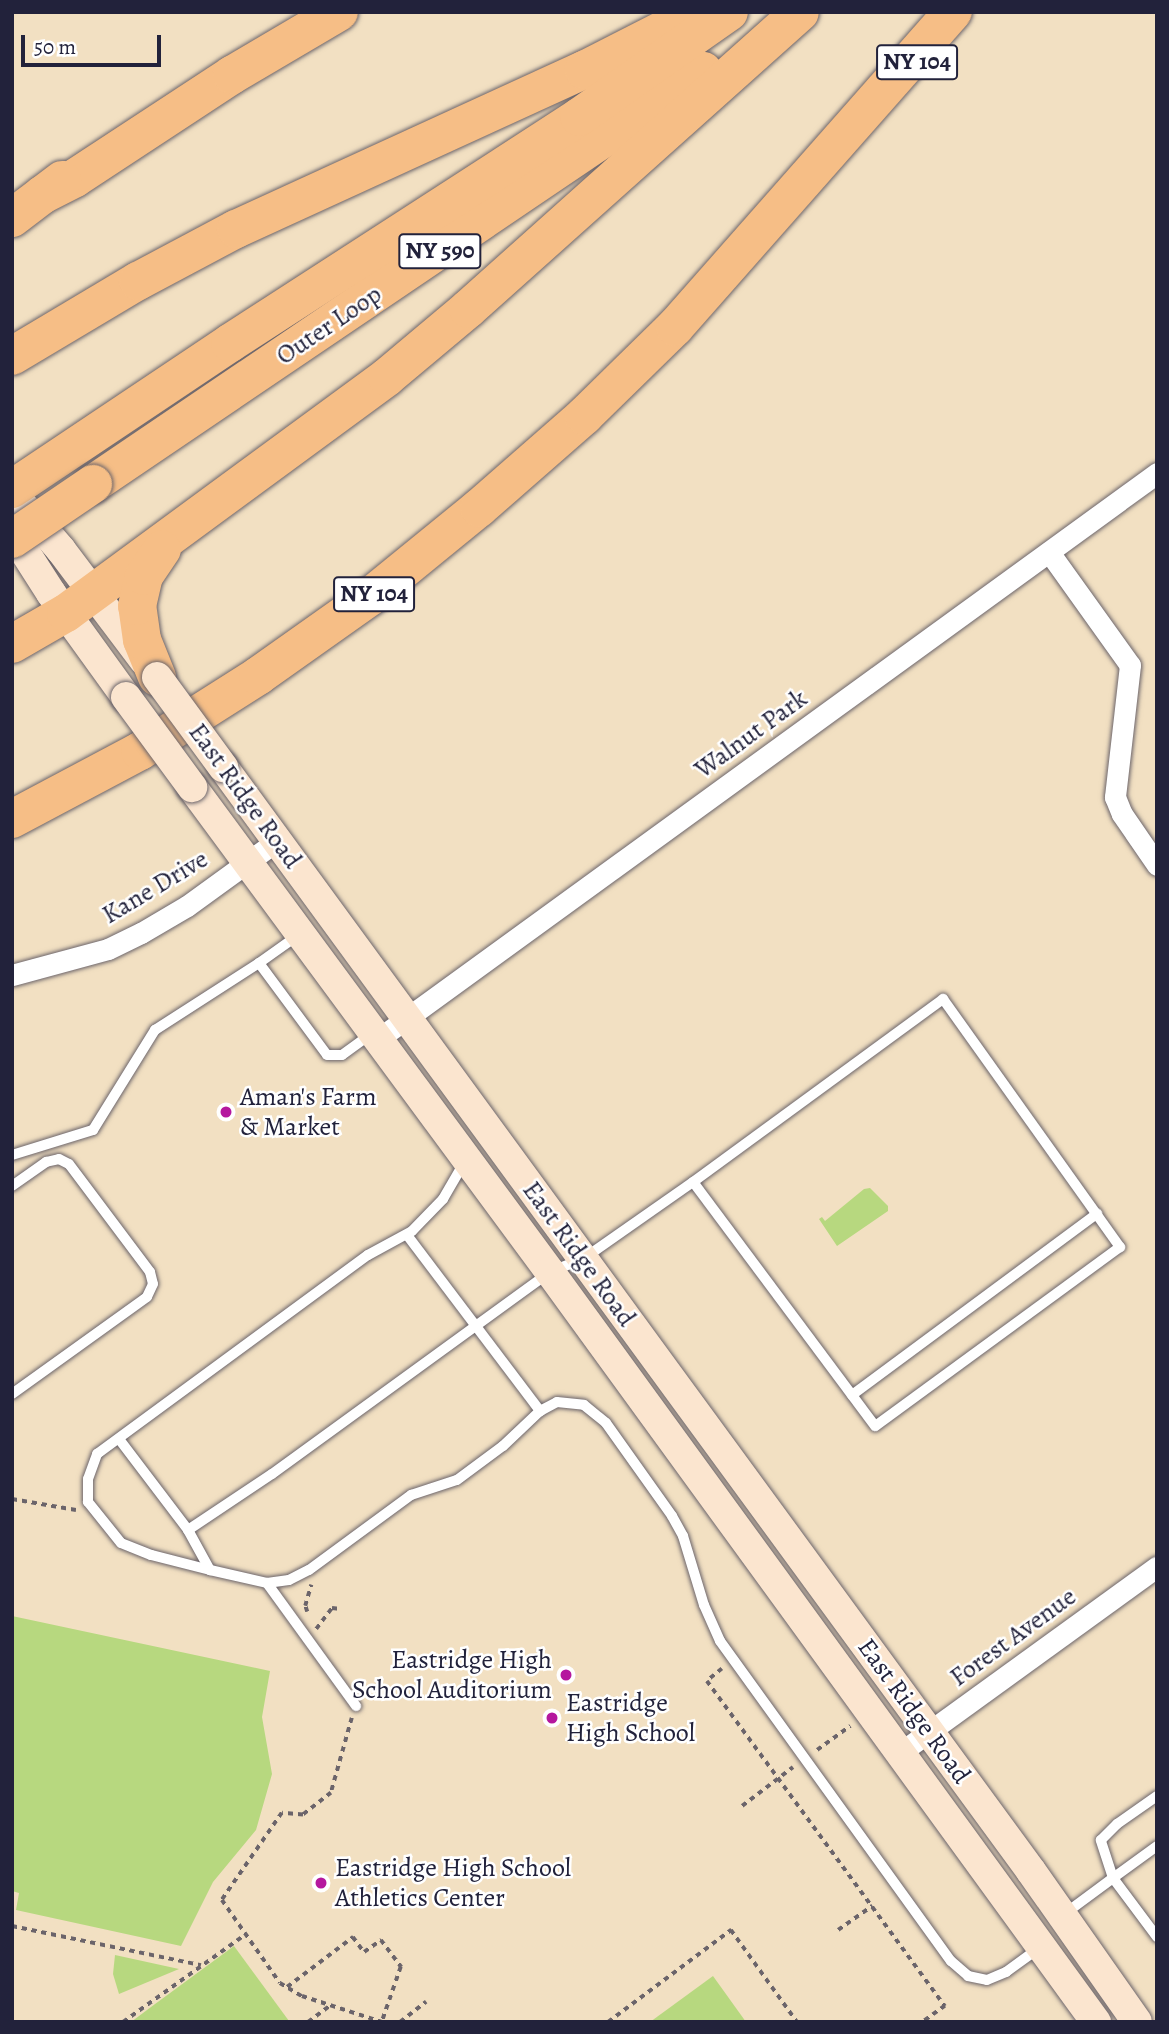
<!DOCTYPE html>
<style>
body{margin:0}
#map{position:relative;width:1169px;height:2034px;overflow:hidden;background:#f2e0c2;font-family:Alegreya,serif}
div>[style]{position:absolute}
.green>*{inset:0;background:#b7d87f}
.path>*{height:3.5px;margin-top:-1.75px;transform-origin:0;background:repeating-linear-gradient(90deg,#6b646a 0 5px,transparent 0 10px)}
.roads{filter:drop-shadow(0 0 2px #6b646a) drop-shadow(0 0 2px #6b646a)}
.service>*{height:10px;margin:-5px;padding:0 5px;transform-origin:5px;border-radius:5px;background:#fff}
.minor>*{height:21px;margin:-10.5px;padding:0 10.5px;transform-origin:10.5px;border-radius:10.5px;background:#fff}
.secondary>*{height:30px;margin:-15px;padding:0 15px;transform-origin:15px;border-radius:15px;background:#fbe5cf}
.motorway>*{height:38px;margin:-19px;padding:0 19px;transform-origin:19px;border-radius:19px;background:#f6be86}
.bridges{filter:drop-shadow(0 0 2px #6b646a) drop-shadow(0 0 2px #6b646a)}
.secondary-bridge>*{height:30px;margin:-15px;padding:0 15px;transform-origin:15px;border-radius:15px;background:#fbe5cf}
.motorway-bridge>*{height:38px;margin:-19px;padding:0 19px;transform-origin:19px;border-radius:19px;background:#f6be86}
.dots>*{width:19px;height:19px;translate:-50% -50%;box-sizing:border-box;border:4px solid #fff;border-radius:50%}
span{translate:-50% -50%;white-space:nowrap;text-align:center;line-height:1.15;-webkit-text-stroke:5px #fff;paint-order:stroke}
.shield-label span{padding:2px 5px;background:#fff;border:2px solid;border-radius:5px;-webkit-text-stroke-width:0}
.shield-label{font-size:24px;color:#22223b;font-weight:700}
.street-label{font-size:26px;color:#22223b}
.poi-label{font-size:26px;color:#22223b}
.left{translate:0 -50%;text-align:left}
.right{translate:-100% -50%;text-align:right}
.frame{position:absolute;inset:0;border:14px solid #22223b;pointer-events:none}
.scale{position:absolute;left:21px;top:35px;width:140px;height:32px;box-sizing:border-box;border:4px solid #22223b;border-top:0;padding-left:9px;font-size:21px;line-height:24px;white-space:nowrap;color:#22223b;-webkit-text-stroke:5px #fff;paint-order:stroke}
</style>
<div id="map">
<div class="green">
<div style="clip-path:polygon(870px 1188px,888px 1206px,888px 1211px,837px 1246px,819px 1219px,822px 1217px,825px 1221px,864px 1189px)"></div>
<div style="clip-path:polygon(12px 1616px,270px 1671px,262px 1717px,272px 1774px,256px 1830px,213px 1882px,181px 1946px,16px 1910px,19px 1893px,12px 1891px)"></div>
<div style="clip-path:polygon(234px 1946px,289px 2021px,131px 2022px,151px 2007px)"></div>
<div style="clip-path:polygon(115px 1955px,179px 1969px,119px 1994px,113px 1974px)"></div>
<div style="clip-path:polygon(713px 1976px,746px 2022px,650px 2022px)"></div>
</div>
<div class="path">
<div style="left:12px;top:1499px;width:65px;rotate:9.8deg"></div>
<div style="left:307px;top:1612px;width:6px;rotate:-108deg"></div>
<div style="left:305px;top:1606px;width:22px;rotate:-74deg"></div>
<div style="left:316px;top:1629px;width:26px;rotate:-53deg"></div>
<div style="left:332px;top:1608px;width:9px;rotate:6deg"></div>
<div style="left:722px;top:1669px;width:19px;rotate:141deg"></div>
<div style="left:707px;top:1681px;width:403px;rotate:53.8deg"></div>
<div style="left:945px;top:2006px;width:27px;rotate:144deg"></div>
<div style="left:352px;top:1718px;width:78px;rotate:105.6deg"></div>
<div style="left:331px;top:1793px;width:36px;rotate:142deg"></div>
<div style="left:303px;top:1815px;width:21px;rotate:-175deg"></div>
<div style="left:282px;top:1813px;width:106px;rotate:124.6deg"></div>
<div style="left:222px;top:1900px;width:101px;rotate:55.1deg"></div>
<div style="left:280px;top:1983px;width:26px;rotate:31deg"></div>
<div style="left:302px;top:1996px;width:84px;rotate:18deg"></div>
<div style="left:817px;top:1750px;width:41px;rotate:-36deg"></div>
<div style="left:742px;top:1806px;width:64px;rotate:-37.4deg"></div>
<div style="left:12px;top:1926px;width:193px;rotate:11.7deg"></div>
<div style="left:838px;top:1930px;width:42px;rotate:-35.2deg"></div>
<div style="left:287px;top:1987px;width:83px;rotate:-37.1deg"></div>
<div style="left:353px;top:1937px;width:19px;rotate:54deg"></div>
<div style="left:364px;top:1952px;width:21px;rotate:-35deg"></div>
<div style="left:381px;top:1940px;width:34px;rotate:53deg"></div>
<div style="left:401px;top:1967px;width:58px;rotate:109.1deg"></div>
<div style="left:123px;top:2022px;width:151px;rotate:-35.6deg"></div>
<div style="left:308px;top:2022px;width:26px;rotate:-37deg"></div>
<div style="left:400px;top:2022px;width:33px;rotate:-38deg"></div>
<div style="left:608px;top:2022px;width:154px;rotate:-36.8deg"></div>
<div style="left:731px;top:1930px;width:113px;rotate:54.3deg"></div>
</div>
<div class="roads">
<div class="service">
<div style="left:297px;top:936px;width:47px;rotate:144.6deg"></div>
<div style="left:259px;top:963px;width:114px;rotate:53.5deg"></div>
<div style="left:327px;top:1055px;width:15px"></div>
<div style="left:342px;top:1055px;width:37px;rotate:-36deg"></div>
<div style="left:12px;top:1155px;width:85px;rotate:-17.2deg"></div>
<div style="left:93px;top:1130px;width:118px;rotate:-58.2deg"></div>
<div style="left:155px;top:1030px;width:124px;rotate:-32.8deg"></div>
<div style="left:12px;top:1186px;width:42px;rotate:-35.2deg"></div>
<div style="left:46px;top:1162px;width:13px;rotate:-13deg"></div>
<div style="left:59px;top:1159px;width:11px;rotate:27deg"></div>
<div style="left:69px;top:1164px;width:135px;rotate:53.1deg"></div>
<div style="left:150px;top:1272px;width:12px;rotate:76deg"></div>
<div style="left:153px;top:1284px;width:14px;rotate:115deg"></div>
<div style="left:147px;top:1297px;width:166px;rotate:144.3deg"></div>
<div style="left:407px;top:1235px;width:221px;rotate:52.9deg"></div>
<div style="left:852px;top:1395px;width:305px;rotate:-36.5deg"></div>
<div style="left:119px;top:1439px;width:114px;rotate:52.8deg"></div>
<div style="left:188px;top:1530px;width:46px;rotate:61.2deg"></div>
<div style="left:210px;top:1570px;width:61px;rotate:-165.7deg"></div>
<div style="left:151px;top:1555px;width:32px;rotate:-158deg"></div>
<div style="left:121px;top:1543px;width:53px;rotate:-128.8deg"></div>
<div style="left:88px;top:1502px;width:23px;rotate:-90deg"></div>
<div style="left:88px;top:1479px;width:27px;rotate:-70deg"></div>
<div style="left:97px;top:1454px;width:336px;rotate:-36.3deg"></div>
<div style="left:368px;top:1255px;width:50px;rotate:-28.6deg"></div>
<div style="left:412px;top:1231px;width:45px;rotate:-45.9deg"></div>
<div style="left:443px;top:1199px;width:44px;rotate:-59.9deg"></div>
<div style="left:188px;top:1530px;width:101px;rotate:-33.7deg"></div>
<div style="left:272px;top:1474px;width:344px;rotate:-36deg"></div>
<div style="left:550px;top:1272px;width:35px;rotate:-22deg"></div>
<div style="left:583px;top:1259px;width:134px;rotate:-35deg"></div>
<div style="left:693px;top:1182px;width:310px;rotate:-36.2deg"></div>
<div style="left:943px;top:999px;width:305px;rotate:54.5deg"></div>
<div style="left:1120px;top:1247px;width:303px;rotate:143.8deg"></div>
<div style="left:875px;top:1426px;width:304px;rotate:-126.7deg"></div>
<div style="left:210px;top:1570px;width:58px;rotate:12.8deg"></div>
<div style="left:267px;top:1583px;width:22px;rotate:-8deg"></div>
<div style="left:289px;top:1580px;width:22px;rotate:-27deg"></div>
<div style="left:309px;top:1570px;width:127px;rotate:-36.3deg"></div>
<div style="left:411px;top:1495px;width:48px;rotate:-18.1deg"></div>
<div style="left:457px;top:1480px;width:57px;rotate:-36.5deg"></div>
<div style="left:503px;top:1446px;width:51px;rotate:-43.4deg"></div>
<div style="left:540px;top:1411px;width:19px;rotate:-28deg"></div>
<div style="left:557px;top:1402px;width:27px;rotate:6deg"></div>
<div style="left:584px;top:1405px;width:28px;rotate:39deg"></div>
<div style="left:606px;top:1423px;width:114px;rotate:54.6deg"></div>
<div style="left:672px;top:1516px;width:23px;rotate:61deg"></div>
<div style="left:683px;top:1536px;width:72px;rotate:73.1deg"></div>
<div style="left:704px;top:1605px;width:39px;rotate:66deg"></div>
<div style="left:720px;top:1641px;width:395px;rotate:54.2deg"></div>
<div style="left:951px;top:1961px;width:23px;rotate:41deg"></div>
<div style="left:968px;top:1976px;width:19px;rotate:12deg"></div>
<div style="left:987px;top:1980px;width:21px;rotate:-23deg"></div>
<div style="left:1006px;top:1972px;width:41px;rotate:-36deg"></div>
<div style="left:267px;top:1583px;width:152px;rotate:54.1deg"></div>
<div style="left:1157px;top:1846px;width:54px;rotate:144deg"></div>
<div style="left:1113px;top:1878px;width:74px;rotate:53.3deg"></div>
<div style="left:1063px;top:1915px;width:62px;rotate:-36.5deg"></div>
<div style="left:1113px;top:1878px;width:40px;rotate:-108deg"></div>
<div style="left:1101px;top:1840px;width:23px;rotate:-45deg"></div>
<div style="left:1117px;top:1824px;width:49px;rotate:-35deg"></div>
</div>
<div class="minor">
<div style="left:1049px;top:552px;width:139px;rotate:54.4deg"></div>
<div style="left:1130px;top:665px;width:133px;rotate:96.5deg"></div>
<div style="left:1115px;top:797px;width:18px;rotate:68deg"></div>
<div style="left:1122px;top:814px;width:62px;rotate:55.5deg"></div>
<div style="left:12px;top:975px;width:99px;rotate:-15.2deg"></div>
<div style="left:108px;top:949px;width:37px;rotate:-26deg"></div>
<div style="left:141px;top:933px;width:53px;rotate:-30.4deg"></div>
<div style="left:187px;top:906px;width:112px;rotate:-36deg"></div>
<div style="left:378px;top:1039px;width:963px;rotate:-36deg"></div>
<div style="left:901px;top:1752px;width:316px;rotate:-35.9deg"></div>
</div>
<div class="secondary">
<div style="left:12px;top:493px;width:75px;rotate:49.3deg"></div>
<div style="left:61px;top:550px;width:138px;rotate:53deg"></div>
<div style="left:12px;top:532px;width:72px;rotate:57.4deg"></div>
<div style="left:51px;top:593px;width:128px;rotate:54.2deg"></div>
<div style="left:223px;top:767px;width:1368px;rotate:53.8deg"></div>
<div style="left:1031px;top:1871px;width:184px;rotate:54.9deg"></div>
<div style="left:192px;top:787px;width:603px;rotate:53.57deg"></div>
<div style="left:550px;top:1272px;width:928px;rotate:53.95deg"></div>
</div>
<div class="motorway">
<div style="left:42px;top:195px;width:37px;rotate:-27deg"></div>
<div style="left:75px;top:178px;width:188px;rotate:-33.3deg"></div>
<div style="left:232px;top:75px;width:124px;rotate:-30.5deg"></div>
<div style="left:12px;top:218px;width:63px;rotate:-37.2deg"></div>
<div style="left:12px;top:356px;width:147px;rotate:-30.8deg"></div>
<div style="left:138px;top:281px;width:111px;rotate:-28deg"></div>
<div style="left:236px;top:229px;width:383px;rotate:-24.6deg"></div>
<div style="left:584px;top:70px;width:119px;rotate:-27deg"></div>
<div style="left:93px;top:484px;width:737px;rotate:-34.1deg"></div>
<div style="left:12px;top:489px;width:262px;rotate:-33.8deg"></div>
<div style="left:230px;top:343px;width:416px;rotate:-32.9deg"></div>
<div style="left:579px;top:117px;width:183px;rotate:-35deg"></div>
<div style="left:12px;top:644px;width:62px;rotate:-29.9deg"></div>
<div style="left:66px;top:613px;width:398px;rotate:-36.3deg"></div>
<div style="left:387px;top:377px;width:106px;rotate:-40deg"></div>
<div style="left:468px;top:309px;width:445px;rotate:-41.8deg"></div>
<div style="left:157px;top:677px;width:40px;rotate:-112deg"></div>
<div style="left:142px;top:640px;width:34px;rotate:-98deg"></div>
<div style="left:137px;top:606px;width:31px;rotate:-77deg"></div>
<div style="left:144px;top:576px;width:32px;rotate:-56deg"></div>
<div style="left:12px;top:819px;width:145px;rotate:-28deg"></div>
<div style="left:140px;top:751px;width:140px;rotate:-32.4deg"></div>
<div style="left:258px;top:676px;width:138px;rotate:-35.3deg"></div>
<div style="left:371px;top:596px;width:139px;rotate:-39.2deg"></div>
<div style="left:479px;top:508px;width:140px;rotate:-41.2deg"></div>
<div style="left:584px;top:416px;width:127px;rotate:-44.4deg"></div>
<div style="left:675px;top:327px;width:420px;rotate:-48.6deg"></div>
</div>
</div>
<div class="bridges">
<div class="secondary-bridge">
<div style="left:157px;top:677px;width:112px;rotate:53.7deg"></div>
<div style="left:126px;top:697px;width:112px;rotate:53.7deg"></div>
</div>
<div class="motorway-bridge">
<div style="left:12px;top:539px;width:98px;rotate:-34.2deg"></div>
</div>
</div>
<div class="dots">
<div style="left:226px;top:1112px;background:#b5179e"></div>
<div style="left:566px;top:1675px;background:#b5179e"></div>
<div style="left:552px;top:1718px;background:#b5179e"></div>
<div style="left:321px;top:1883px;background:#b5179e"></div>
</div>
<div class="shield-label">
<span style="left:917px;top:62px">NY 104</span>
<span style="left:440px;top:251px">NY 590</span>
<span style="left:374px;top:594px">NY 104</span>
</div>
<div class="street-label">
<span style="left:329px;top:325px;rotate:-34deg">Outer Loop</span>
<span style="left:751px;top:734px;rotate:-36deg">Walnut Park</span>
<span style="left:245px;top:796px;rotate:54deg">East Ridge Road</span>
<span style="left:155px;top:887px;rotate:-31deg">Kane Drive</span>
<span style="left:579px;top:1254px;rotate:54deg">East Ridge Road</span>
<span style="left:1013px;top:1637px;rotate:-36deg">Forest Avenue</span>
<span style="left:914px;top:1711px;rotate:54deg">East Ridge Road</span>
</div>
<div class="poi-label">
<span class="left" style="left:240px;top:1112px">Aman's Farm<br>&amp; Market</span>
<span class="right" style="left:552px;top:1675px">Eastridge High<br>School Auditorium</span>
<span class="left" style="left:566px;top:1718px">Eastridge<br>High School</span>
<span class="left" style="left:335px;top:1883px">Eastridge High School<br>Athletics Center</span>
</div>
<div class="frame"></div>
<div class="scale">50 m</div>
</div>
